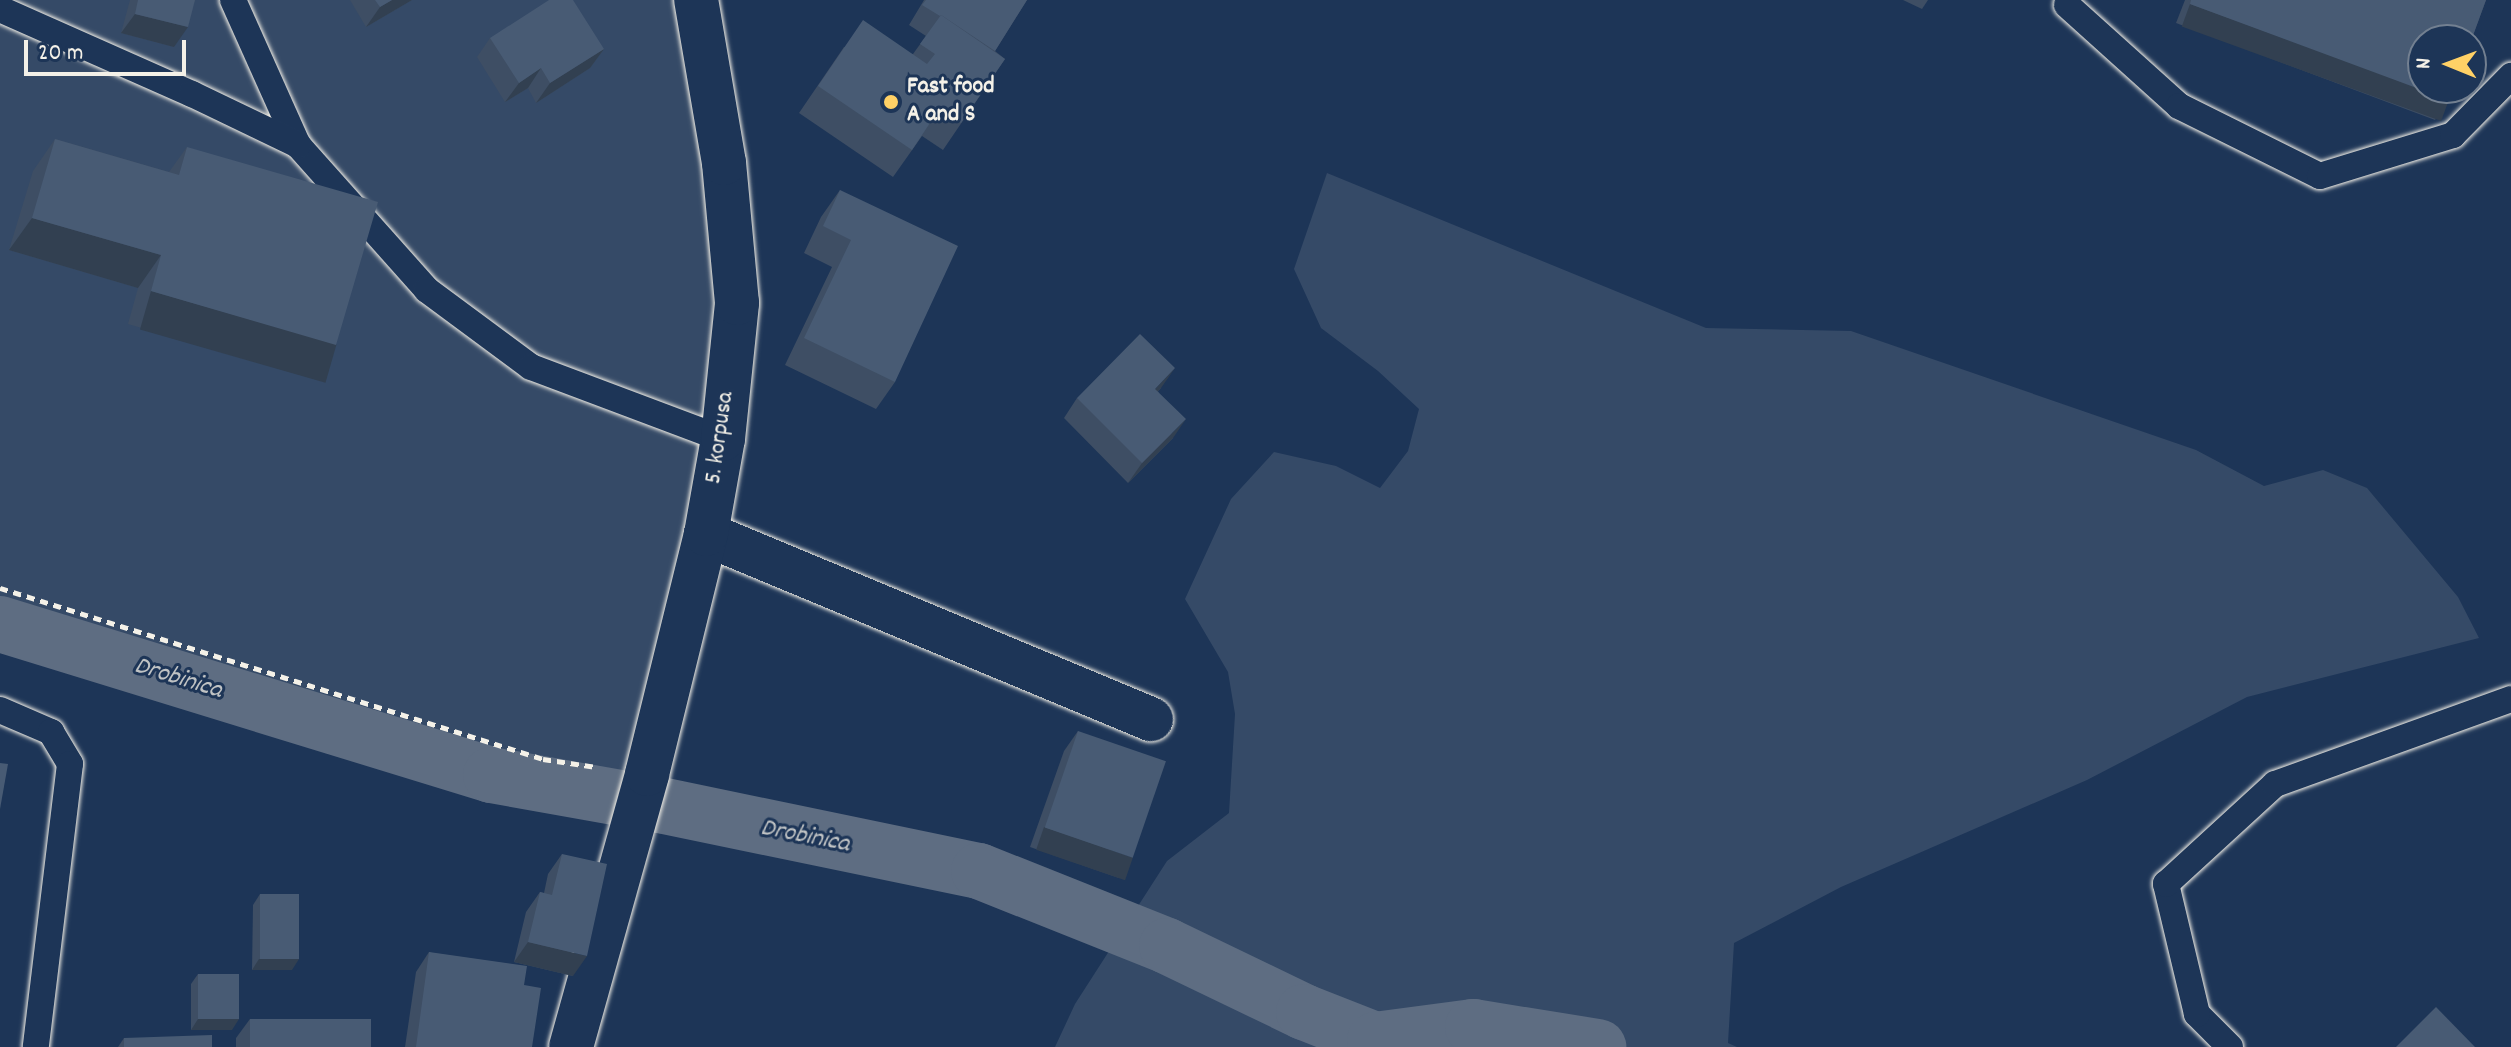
<!DOCTYPE html>
<style>
body{margin:0}
#map{position:relative;width:2511px;height:1047px;overflow:hidden;background:#1d3557;font-family:Dekko,sans-serif}
div>[style]{position:absolute}
.green>*{inset:0;background:#354a67}
.canal>*{height:56px;margin:-28px;padding:0 28px;transform-origin:28px;border-radius:28px;background:#5e6d82}
.path>*{height:5px;margin-top:-2.5px;transform-origin:0;background:repeating-linear-gradient(90deg,#f4f1e8 0 8px,transparent 0 14px)}
.roads{filter:drop-shadow(0 0 2px #f4f1e8) drop-shadow(0 0 2px #f4f1e8)}
.lane>*{height:26px;margin:-13px;padding:0 13px;transform-origin:13px;border-radius:13px;background:#1d3557}
.street>*{height:44px;margin:-22px;padding:0 22px;transform-origin:22px;border-radius:22px;background:#1d3557}
.secondary>*{height:44px;margin:-22px;padding:0 22px;transform-origin:22px;border-radius:22px;background:#1d3557}
.wall>*{inset:0;background:#3e4e64}
.shaded-wall>*{inset:0;background:#324051;transform-origin:0 0}
.building>*{inset:0;background:#485b74;transform-origin:0 0}
.dots>*{width:22px;height:22px;translate:-50% -50%;box-sizing:border-box;border:4px solid #1d3557;border-radius:50%}
span{translate:-50% -50%;white-space:nowrap;text-align:center;line-height:1.15;-webkit-text-stroke:6px #1d3557;paint-order:stroke}
.poi-label{font-size:24px;color:#f4f1e8;font-weight:700}
.left{translate:0 -50%;text-align:left}
.street-label{font-size:24px;color:#f4f1e8}
.water-label{font-size:26px;color:#c0c3c4;font-style:italic}
.north{position:absolute;left:2407px;top:24px;width:80px;height:80px;box-sizing:border-box;background:#1d3557;border:2px solid #738091;border-radius:50%;rotate:271deg;font-size:22px;font-weight:700;line-height:32px;text-align:center;color:#f4f1e8}
.north::after{content:'';display:block;margin:auto;width:28px;height:36px;background:#ffd166;clip-path:polygon(50% 0,100% 100%,50% 72%,0 100%)}
.scale{position:absolute;left:24px;top:40px;width:162px;height:36px;box-sizing:border-box;border:4px solid #f4f1e8;border-top:0;padding-left:10px;font-size:24px;line-height:28px;white-space:nowrap;color:#f4f1e8;-webkit-text-stroke:6px #1d3557;paint-order:stroke}
</style>
<div id="map">
<div class="green">
<div style="clip-path:polygon(0 0,696px 0,737px 303px,660px 805px,491px 775px,0 624px)"></div>
<div style="clip-path:polygon(1327px 173px,1706px 328px,1851px 331px,2196px 450px,2264px 486px,2323px 470px,2367px 488px,2458px 597px,2479px 638px,2247px 697px,2087px 780px,1841px 887px,1734px 943px,1728px 1043px,1737px 1047px,1055px 1047px,1075px 1004px,1167px 861px,1229px 813px,1235px 714px,1228px 672px,1185px 599px,1231px 499px,1274px 452px,1336px 466px,1380px 488px,1408px 451px,1419px 409px,1378px 371px,1321px 328px,1294px 269px)"></div>
</div>
<div class="canal">
<div style="left:0;top:624px;width:514px;rotate:17.09deg"></div>
<div style="left:491px;top:775px;width:172px;rotate:10.1deg"></div>
<div style="left:660px;top:805px;width:326px;rotate:11.7deg"></div>
<div style="left:979px;top:871px;width:202px;rotate:21.7deg"></div>
<div style="left:1167px;top:946px;width:152px;rotate:25.7deg"></div>
<div style="left:1304px;top:1012px;width:76px;rotate:21.5deg"></div>
<div style="left:1375px;top:1040px;width:99px;rotate:-7.6deg"></div>
<div style="left:1473px;top:1027px;width:127px;rotate:9.1deg"></div>
</div>
<div class="path">
<div style="left:0;top:588px;width:569px;rotate:17.48deg"></div>
<div style="left:543px;top:759px;width:54px;rotate:8.6deg"></div>
</div>
<div class="roads">
<div class="lane">
<div style="left:233px;top:0;width:159px;rotate:65.9deg"></div>
<div style="left:298px;top:145px;width:194px;rotate:48.3deg"></div>
<div style="left:427px;top:290px;width:129px;rotate:36.5deg"></div>
<div style="left:531px;top:367px;width:205px;rotate:20.6deg"></div>
<div style="left:2067px;top:5px;width:151px;rotate:42deg"></div>
<div style="left:2179px;top:106px;width:157px;rotate:26.4deg"></div>
<div style="left:2320px;top:176px;width:139px;rotate:-17.1deg"></div>
<div style="left:2453px;top:135px;width:83px;rotate:-45.5deg"></div>
<div style="left:0;top:9px;width:210px;rotate:23.9deg"></div>
<div style="left:192px;top:94px;width:118px;rotate:25.7deg"></div>
<div style="left:0;top:710px;width:56px;rotate:23.3deg"></div>
<div style="left:51px;top:732px;width:37px;rotate:59deg"></div>
<div style="left:70px;top:764px;width:285px;rotate:96.9deg"></div>
<div style="left:2230px;top:1047px;width:47px;rotate:-135deg"></div>
<div style="left:2197px;top:1014px;width:134px;rotate:-103.4deg"></div>
<div style="left:2166px;top:884px;width:148px;rotate:-42.5deg"></div>
<div style="left:2275px;top:784px;width:251px;rotate:-19.8deg"></div>
</div>
<div class="street">
<div style="left:706px;top:534px;width:482px;rotate:22.6deg"></div>
</div>
<div class="secondary">
<div style="left:571px;top:1047px;width:283px;rotate:-74.4deg"></div>
<div style="left:647px;top:774px;width:247px;rotate:-76.2deg"></div>
<div style="left:706px;top:534px;width:97px;rotate:-79.9deg"></div>
<div style="left:723px;top:439px;width:137px;rotate:-84.1deg"></div>
<div style="left:737px;top:303px;width:141px;rotate:-95.3deg"></div>
<div style="left:724px;top:163px;width:165px;rotate:-99.7deg"></div>
</div>
</div>
<div class="wall">
<div style="clip-path:polygon(130px 0,195px 0,174px 47px,121px 33px)"></div>
<div style="clip-path:polygon(350px 0,412px 0,366px 27px)"></div>
<div style="clip-path:polygon(924px 0,1027px 0,995px 51px,1005px 59px,943px 150px,922px 136px,893px 177px,799px 113px,844px 47px,913px 54px,926px 36px,909px 25px)"></div>
<div style="clip-path:polygon(1903px 0,1928px 0,1922px 9px)"></div>
<div style="clip-path:polygon(2185px 0,2486px 0,2449px 100px,2435px 120px,2176px 23px)"></div>
<div style="clip-path:polygon(490px 38px,604px 49px,590px 68px,536px 103px,528px 88px,505px 102px,477px 57px)"></div>
<div style="clip-path:polygon(55px 139px,169px 172px,187px 147px,336px 345px,314px 378px,128px 324px,138px 288px,9px 250px,33px 171px)"></div>
<div style="clip-path:polygon(840px 190px,895px 382px,876px 409px,785px 365px,832px 267px,804px 253px,821px 217px)"></div>
<div style="clip-path:polygon(1161px 388px,1158px 391px,1173px 438px,1128px 483px,1064px 418px,1077px 398px)"></div>
<div style="clip-path:polygon(1078px 731px,1119px 878px,1030px 847px,1064px 751px)"></div>
<div style="clip-path:polygon(562px 854px,573px 976px,514px 962px,526px 912px,540px 892px,544px 893px,548px 874px)"></div>
<div style="clip-path:polygon(260px 894px,292px 970px,252px 970px,253px 905px)"></div>
<div style="clip-path:polygon(429px 952px,524px 985px,532px 1047px,405px 1047px,416px 972px)"></div>
<div style="clip-path:polygon(198px 974px,232px 1030px,191px 1030px,191px 984px)"></div>
<div style="clip-path:polygon(250px 1019px,371px 1047px,236px 1047px,236px 1038px)"></div>
<div style="clip-path:polygon(124px 1038px,212px 1047px,118px 1047px)"></div>
</div>
<div class="shaded-wall">
<div style="clip-path:polygon(392px 0,412px 0,366px 27px,380px 7px)"></div>
<div style="left:2190px;top:4px;width:276px;height:24px;rotate:20deg"></div>
<div style="clip-path:polygon(135px 14px,188px 27px,174px 47px,121px 33px)"></div>
<div style="clip-path:polygon(604px 49px,590px 68px,536px 103px,550px 83px)"></div>
<div style="clip-path:polygon(541px 68px,528px 88px,505px 102px,519px 83px)"></div>
<div style="clip-path:polygon(32px 218px,161px 255px,138px 288px,9px 250px)"></div>
<div style="left:151px;top:291px;width:193px;height:40px;rotate:16deg"></div>
<div style="clip-path:polygon(1175px 368px,1161px 388px,1142px 408px,1155px 389px)"></div>
<div style="clip-path:polygon(1186px 419px,1173px 438px,1128px 483px,1142px 463px)"></div>
<div style="left:1044px;top:827px;width:94px;height:24px;rotate:19deg"></div>
<div style="clip-path:polygon(528px 942px,587px 956px,573px 976px,514px 962px)"></div>
<div style="clip-path:polygon(259px 959px,299px 959px,292px 970px,252px 970px)"></div>
<div style="clip-path:polygon(198px 1019px,239px 1019px,232px 1030px,191px 1030px)"></div>
</div>
<div class="building">
<div style="clip-path:polygon(138px 0,195px 0,188px 27px,135px 14px)"></div>
<div style="clip-path:polygon(375px 0,392px 0,380px 7px)"></div>
<div style="clip-path:polygon(549px 0,573px 0,604px 49px,550px 83px,541px 68px,519px 83px,490px 38px)"></div>
<div style="clip-path:polygon(926px 0,1027px 0,995px 51px,941px 15px,940px 16px,922px 5px)"></div>
<div style="clip-path:polygon(2191px 0,2486px 0,2471px 41px,2423px 40px,2423px 88px,2453px 88px,2449px 100px,2190px 4px)"></div>
<div style="clip-path:polygon(941px 15px,1005px 59px,961px 123px,940px 108px,912px 150px,818px 86px,863px 20px,927px 64px,935px 54px,920px 44px)"></div>
<div style="clip-path:polygon(55px 139px,179px 175px,187px 147px,378px 202px,336px 345px,151px 291px,161px 255px,32px 218px)"></div>
<div style="clip-path:polygon(840px 190px,958px 246px,895px 382px,804px 338px,851px 240px,823px 226px)"></div>
<div style="clip-path:polygon(1140px 334px,1175px 368px,1155px 389px,1186px 419px,1142px 463px,1077px 398px)"></div>
<div style="left:1078px;top:731px;width:93px;height:102px;rotate:19deg"></div>
<div style="clip-path:polygon(0 763px,8px 764px,0 809px)"></div>
<div style="clip-path:polygon(562px 854px,607px 864px,587px 956px,528px 942px,540px 892px,552px 895px)"></div>
<div style="left:260px;top:894px;width:39px;height:65px"></div>
<div style="clip-path:polygon(429px 952px,527px 966px,524px 985px,541px 988px,532px 1047px,416px 1047px)"></div>
<div style="left:198px;top:974px;width:41px;height:45px"></div>
<div style="clip-path:polygon(2436px 1007px,2475px 1047px,2396px 1047px)"></div>
<div style="left:250px;top:1019px;width:121px;height:28px"></div>
<div style="clip-path:polygon(212px 1035px,212px 1047px,124px 1047px,124px 1038px)"></div>
</div>
<div class="dots">
<div style="left:891px;top:102px;background:#ffd166"></div>
</div>
<div class="poi-label">
<span class="left" style="left:907px;top:102px">Fast food<br>A and S</span>
</div>
<div class="street-label">
<span style="left:721px;top:438px;rotate:-82deg">5. korpusa</span>
</div>
<div class="water-label">
<span style="left:178px;top:679px;rotate:17deg">Drobinica</span>
<span style="left:805px;top:837px;rotate:11deg">Drobinica</span>
</div>
<div class="north">N</div>
<div class="scale">20 m</div>
</div>
